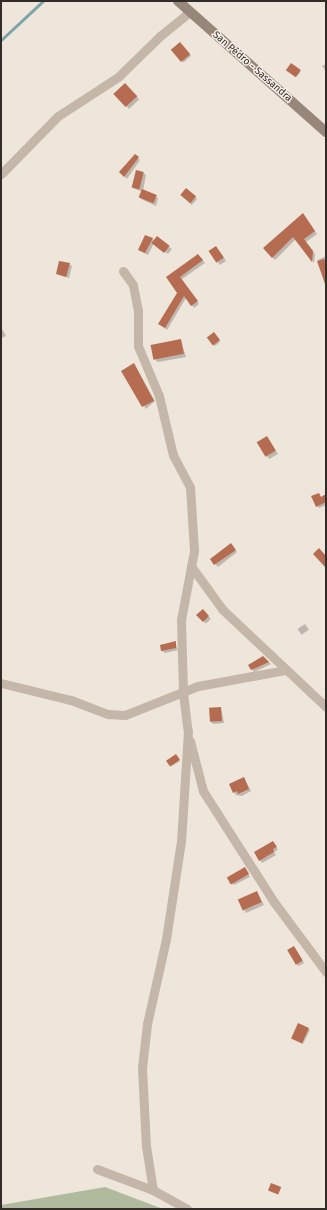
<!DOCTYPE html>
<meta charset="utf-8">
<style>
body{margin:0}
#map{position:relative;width:327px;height:1210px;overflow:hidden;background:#eee5db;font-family:"Fira Sans",sans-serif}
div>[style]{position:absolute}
.green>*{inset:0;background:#b0bb9d}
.shadow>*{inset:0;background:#0003;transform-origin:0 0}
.stream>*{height:3px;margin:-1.5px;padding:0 1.5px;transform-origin:1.5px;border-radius:1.5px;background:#7da4a7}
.building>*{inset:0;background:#b66c50;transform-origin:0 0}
.street>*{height:9px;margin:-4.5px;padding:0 4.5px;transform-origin:4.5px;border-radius:4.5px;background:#c4b6a8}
.secondary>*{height:10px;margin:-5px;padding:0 5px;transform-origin:5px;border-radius:5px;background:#97867a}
span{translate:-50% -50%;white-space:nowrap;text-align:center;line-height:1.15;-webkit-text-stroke:3px #f6efe6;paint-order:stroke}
.street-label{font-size:10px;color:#322b27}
.frame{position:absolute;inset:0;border:2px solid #322b27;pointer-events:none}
</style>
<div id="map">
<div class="green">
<div style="clip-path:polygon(105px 1187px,163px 1209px,1px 1209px,1px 1205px)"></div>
</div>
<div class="shadow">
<div style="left:180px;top:44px;width:16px;height:10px;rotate:47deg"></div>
<div style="clip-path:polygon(326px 64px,326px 71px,322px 66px)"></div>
<div style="left:292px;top:65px;width:11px;height:6px;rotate:38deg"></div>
<div style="left:125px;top:84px;width:21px;height:14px;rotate:47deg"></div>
<div style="clip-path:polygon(135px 155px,140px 160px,127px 179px,120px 172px)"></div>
<div style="clip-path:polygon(144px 173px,146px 175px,143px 191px,158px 198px,156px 206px,143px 200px,140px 198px,143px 192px,133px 188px)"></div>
<div style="left:186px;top:189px;width:15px;height:8px;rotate:42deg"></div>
<div style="clip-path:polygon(305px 217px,317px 234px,306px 242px,315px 254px,314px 263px,296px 239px,275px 260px,264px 249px)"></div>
<div style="clip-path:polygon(152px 239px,169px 247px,172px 249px,168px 254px,154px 243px,148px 255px,142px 252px,139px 250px)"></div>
<div style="clip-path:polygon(219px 250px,226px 261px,220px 265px,218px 263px)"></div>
<div style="clip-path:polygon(326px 256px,326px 281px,318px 260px)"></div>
<div style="clip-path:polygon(201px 258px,205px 263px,182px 279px,199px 304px,194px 308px,186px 298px,167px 330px,159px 324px,178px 293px,167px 277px)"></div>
<div style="clip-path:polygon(69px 264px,72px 266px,69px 278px,57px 274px)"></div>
<div style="clip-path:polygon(1px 327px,6px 336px,1px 338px)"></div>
<div style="clip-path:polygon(214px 333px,220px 342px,215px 346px,208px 337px)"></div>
<div style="clip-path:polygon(181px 341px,186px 357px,158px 362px,155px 360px)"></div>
<div style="clip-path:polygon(134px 364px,155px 401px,146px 409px,122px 371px)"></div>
<div style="clip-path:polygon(269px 440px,278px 454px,269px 459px,267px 456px)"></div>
<div style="clip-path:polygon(319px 494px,326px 505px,319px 508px,317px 506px)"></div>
<div style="clip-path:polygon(233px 547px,237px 552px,218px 567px,211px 559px)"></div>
<div style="left:203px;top:610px;width:12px;height:7px;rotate:48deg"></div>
<div style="left:305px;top:624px;width:7px;height:9px;rotate:56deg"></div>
<div style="clip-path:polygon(175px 642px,178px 650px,165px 653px,162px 651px,161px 645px)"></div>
<div style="clip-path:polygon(263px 657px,271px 664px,254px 672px,252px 669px)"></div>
<div style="clip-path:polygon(221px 708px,224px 723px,213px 724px,211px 722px)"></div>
<div style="clip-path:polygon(176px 755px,180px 761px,172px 766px,171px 765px)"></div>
<div style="clip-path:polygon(244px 778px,251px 791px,242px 796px,236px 795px,234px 792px)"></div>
<div style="clip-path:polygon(273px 842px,278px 850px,274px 852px,276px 855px,262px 863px,260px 860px)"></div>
<div style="clip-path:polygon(247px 871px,250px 877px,234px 885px,232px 883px)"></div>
<div style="clip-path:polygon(257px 893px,264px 905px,246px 913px,239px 901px)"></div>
<div style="clip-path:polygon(294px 947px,304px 963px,299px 966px,296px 964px)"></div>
<div style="clip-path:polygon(308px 1029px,310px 1030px,303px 1044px,292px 1038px)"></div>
</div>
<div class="stream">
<div style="left:1px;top:40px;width:57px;rotate:-42.9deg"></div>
</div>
<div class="building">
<div style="left:180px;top:42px;width:16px;height:12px;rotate:50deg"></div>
<div style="left:291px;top:63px;width:12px;height:9px;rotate:35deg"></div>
<div style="left:125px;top:83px;width:18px;height:16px;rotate:47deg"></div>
<div style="clip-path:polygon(135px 154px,139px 157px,124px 177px,119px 172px)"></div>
<div style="left:136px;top:170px;width:8px;height:18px;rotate:14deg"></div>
<div style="left:186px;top:188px;width:13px;height:9px;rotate:39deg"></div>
<div style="left:142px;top:189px;width:16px;height:9px;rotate:22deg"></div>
<div style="clip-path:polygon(303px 213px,315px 231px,304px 239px,313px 251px,312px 262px,293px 237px,272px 258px,263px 248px)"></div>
<div style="clip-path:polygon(145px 235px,153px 238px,145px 253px,138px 250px)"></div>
<div style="left:157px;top:236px;width:16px;height:9px;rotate:38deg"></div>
<div style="left:216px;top:246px;width:14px;height:9px;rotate:56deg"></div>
<div style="clip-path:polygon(198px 254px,203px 260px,180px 277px,198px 301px,191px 306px,184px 296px,165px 328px,158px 324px,177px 293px,166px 277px)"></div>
<div style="clip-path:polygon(324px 259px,326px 263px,325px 284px,317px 261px)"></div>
<div style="clip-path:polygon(59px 261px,70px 263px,66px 277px,56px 274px)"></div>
<div style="left:214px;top:332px;width:10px;height:9px;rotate:53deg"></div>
<div style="left:181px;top:339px;width:15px;height:31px;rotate:79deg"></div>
<div style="clip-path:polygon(134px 363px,154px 401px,142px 407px,121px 371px)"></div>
<div style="left:267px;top:436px;width:17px;height:12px;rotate:59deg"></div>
<div style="clip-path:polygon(319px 493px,321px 497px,326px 494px,326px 502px,316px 507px,311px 496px)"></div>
<div style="clip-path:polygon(231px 543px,236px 550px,214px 565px,210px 559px)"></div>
<div style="clip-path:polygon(319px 548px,326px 556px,326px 568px,313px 554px)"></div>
<div style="clip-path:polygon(203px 609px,209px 616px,203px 622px,196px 615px)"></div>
<div style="clip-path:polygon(176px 641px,176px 648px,161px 651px,160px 645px)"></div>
<div style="clip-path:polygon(263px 656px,269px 662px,251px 670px,248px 665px)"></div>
<div style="left:221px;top:707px;width:14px;height:12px;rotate:86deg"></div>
<div style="left:176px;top:754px;width:7px;height:12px;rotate:56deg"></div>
<div style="clip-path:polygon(244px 777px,249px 789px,238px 794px,237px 791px,233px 793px,229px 784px)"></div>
<div style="clip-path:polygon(273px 841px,277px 847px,273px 849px,274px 852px,259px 861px,254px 852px)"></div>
<div style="left:245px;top:867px;width:8px;height:21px;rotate:60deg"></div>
<div style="left:257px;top:891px;width:12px;height:21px;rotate:66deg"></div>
<div style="left:294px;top:946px;width:17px;height:8px;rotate:59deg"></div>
<div style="left:298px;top:1023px;width:12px;height:17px;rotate:24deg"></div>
<div style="left:271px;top:1183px;width:11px;height:8px;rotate:22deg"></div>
</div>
<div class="street">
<div style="left:1px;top:174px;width:81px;rotate:-45.5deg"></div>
<div style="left:58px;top:116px;width:72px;rotate:-33deg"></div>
<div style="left:118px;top:77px;width:59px;rotate:-44.3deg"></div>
<div style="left:160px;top:36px;width:38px;rotate:-39deg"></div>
<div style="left:123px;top:271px;width:17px;rotate:54deg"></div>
<div style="left:133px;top:285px;width:26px;rotate:79deg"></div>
<div style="left:138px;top:311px;width:35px;rotate:90deg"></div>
<div style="left:138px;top:346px;width:54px;rotate:67.2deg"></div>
<div style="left:159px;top:396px;width:61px;rotate:76.7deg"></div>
<div style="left:173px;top:455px;width:36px;rotate:62deg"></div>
<div style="left:190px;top:487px;width:64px;rotate:86.4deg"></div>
<div style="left:194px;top:551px;width:70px;rotate:100.7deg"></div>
<div style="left:181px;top:620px;width:73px;rotate:88.4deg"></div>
<div style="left:183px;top:693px;width:38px;rotate:83deg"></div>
<div style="left:188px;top:731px;width:110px;rotate:93.6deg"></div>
<div style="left:181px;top:841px;width:99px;rotate:98.7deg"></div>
<div style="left:166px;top:939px;width:87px;rotate:102.6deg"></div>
<div style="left:147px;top:1024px;width:44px;rotate:96.5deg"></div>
<div style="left:142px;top:1068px;width:78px;rotate:87.1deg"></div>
<div style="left:146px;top:1146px;width:45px;rotate:81deg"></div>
<div style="left:191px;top:566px;width:53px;rotate:54.2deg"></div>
<div style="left:222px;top:609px;width:143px;rotate:43.3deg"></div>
<div style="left:1px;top:683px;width:72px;rotate:13.7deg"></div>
<div style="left:71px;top:700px;width:40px;rotate:21deg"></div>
<div style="left:108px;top:714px;width:17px;rotate:3deg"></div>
<div style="left:125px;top:715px;width:79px;rotate:-21.7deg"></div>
<div style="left:198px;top:686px;width:88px;rotate:-10.4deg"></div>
<div style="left:190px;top:741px;width:52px;rotate:75.4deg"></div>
<div style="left:203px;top:791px;width:132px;rotate:57.4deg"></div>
<div style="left:274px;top:902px;width:87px;rotate:53.4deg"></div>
<div style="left:97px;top:1169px;width:60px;rotate:20.6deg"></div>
<div style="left:153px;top:1190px;width:39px;rotate:29deg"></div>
</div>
<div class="secondary">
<div style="left:178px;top:1px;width:198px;rotate:41.5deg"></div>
</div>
<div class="street-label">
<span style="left:252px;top:67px;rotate:41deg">San Pédro - Sassandra</span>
</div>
<div class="frame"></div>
</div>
